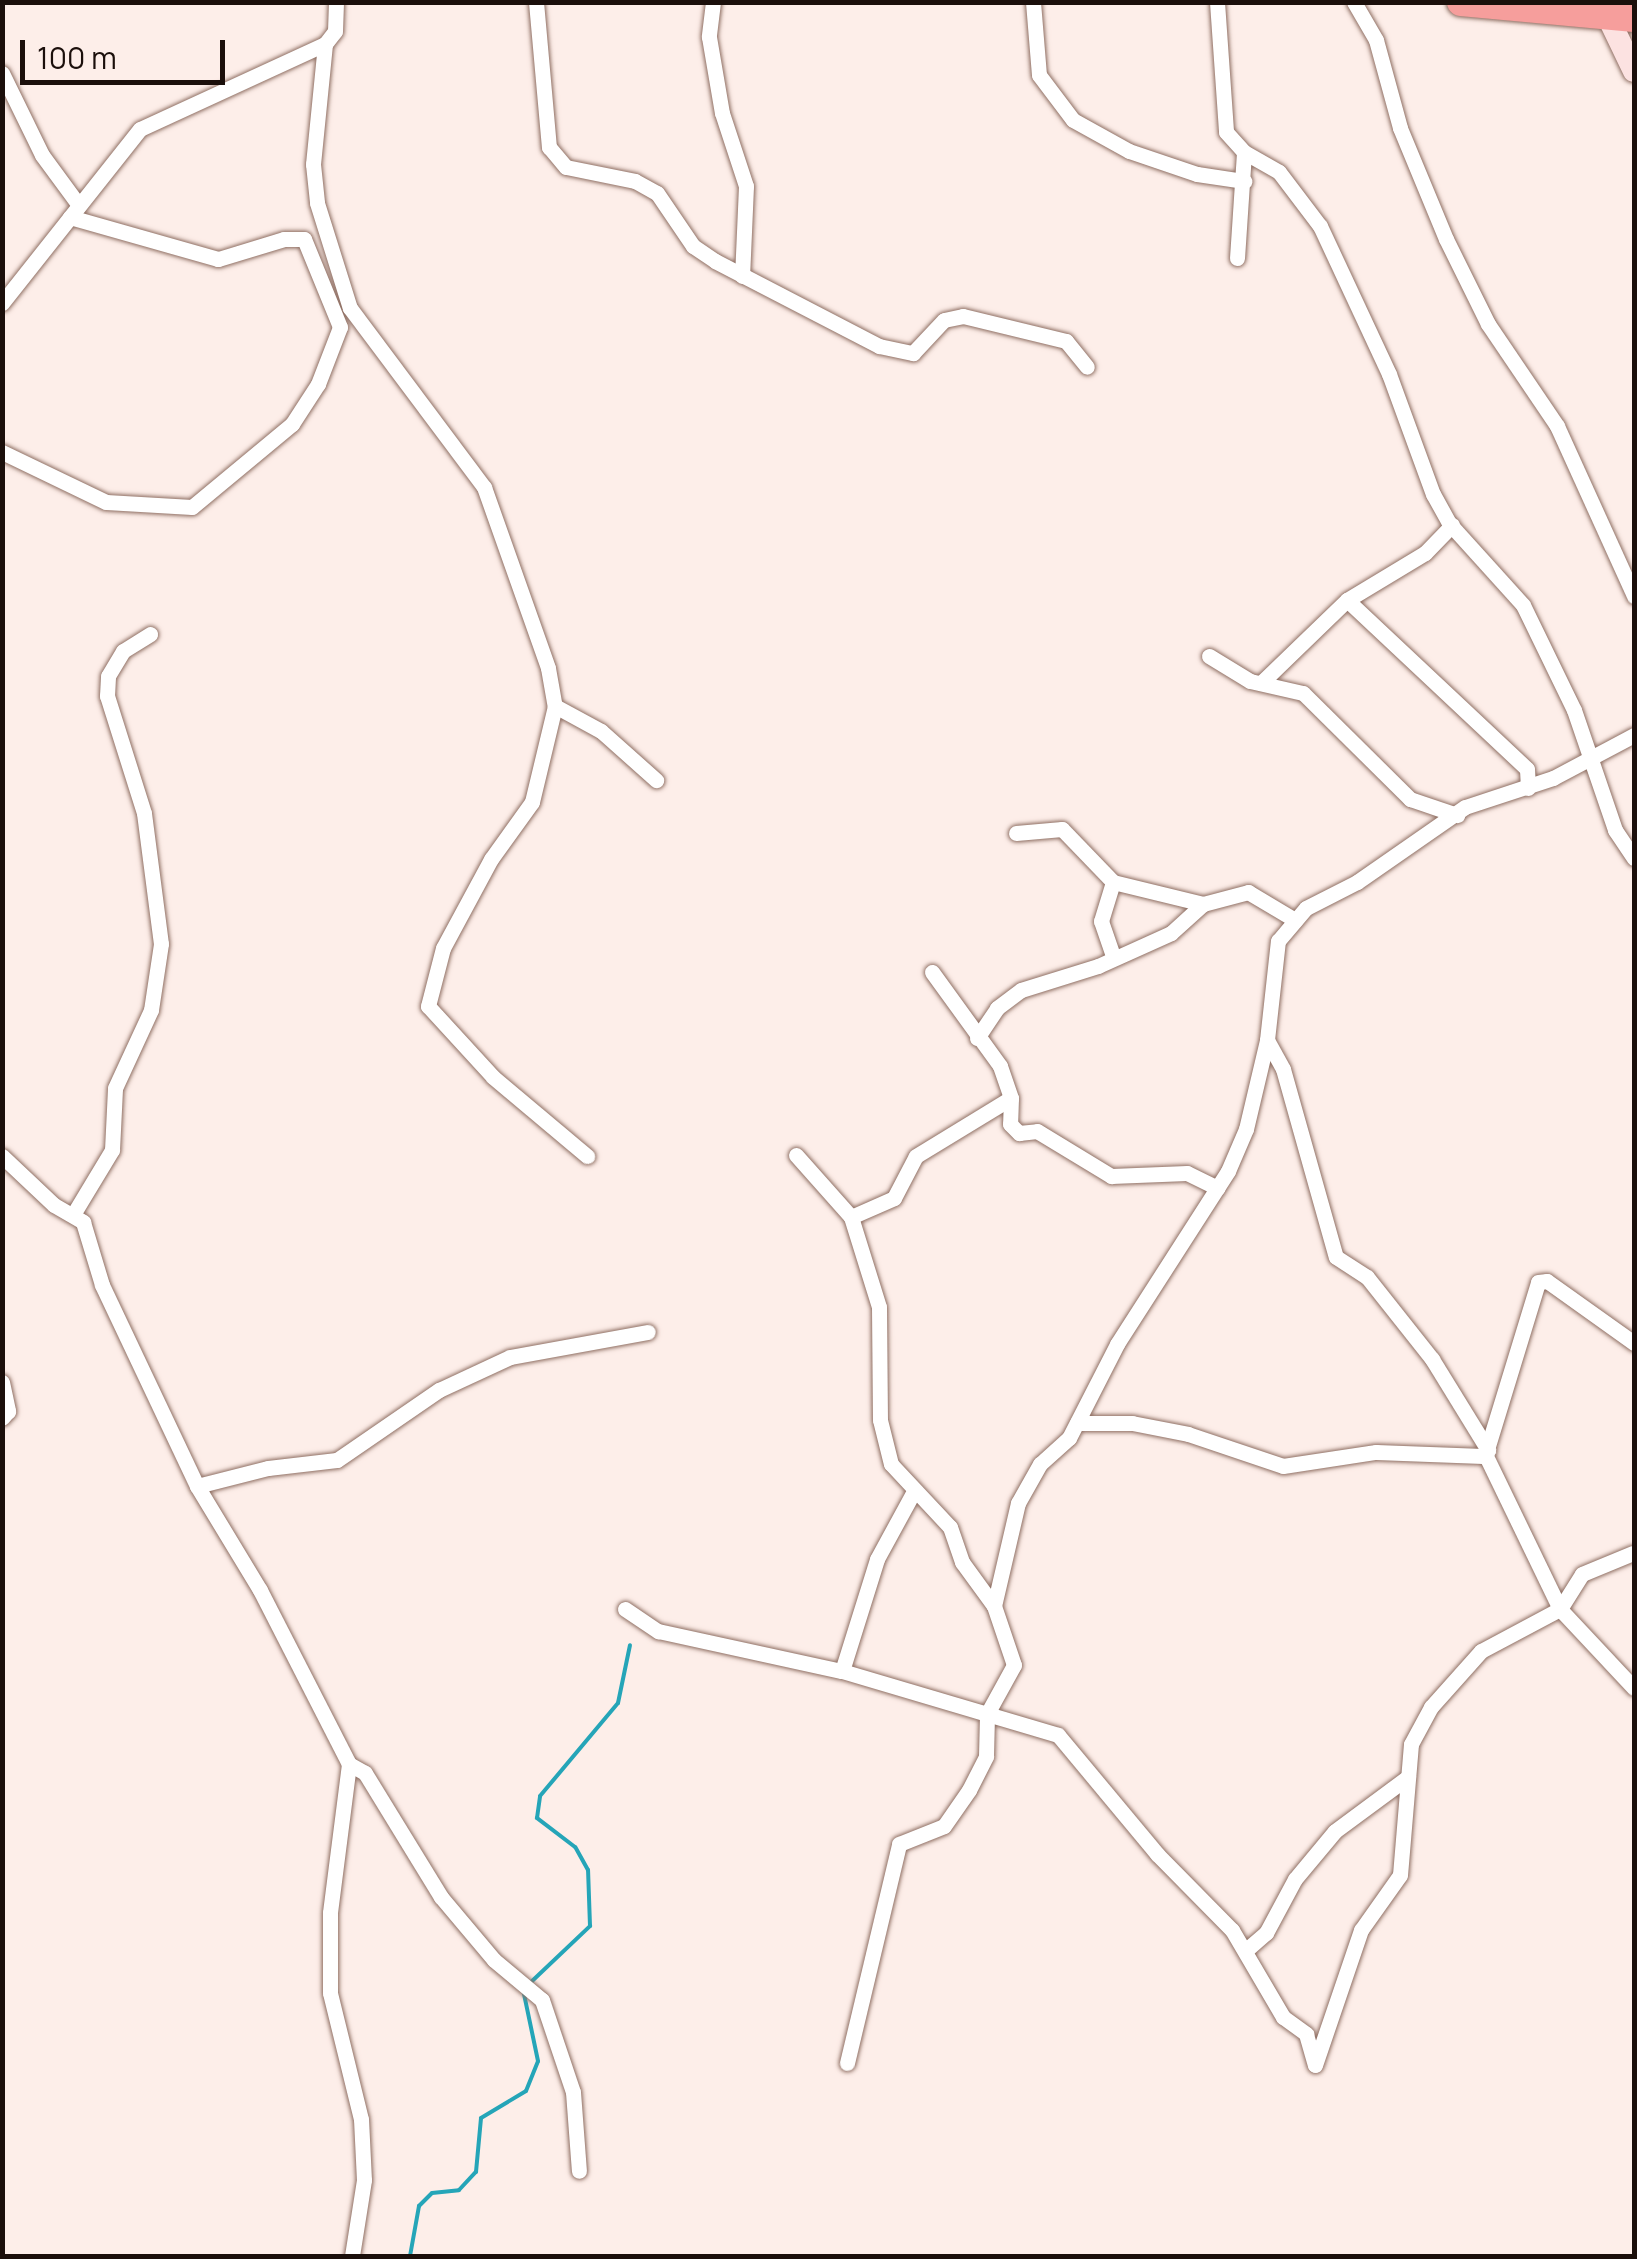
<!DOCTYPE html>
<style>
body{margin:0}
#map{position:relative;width:1637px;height:2259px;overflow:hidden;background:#fdeee9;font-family:Manrope,sans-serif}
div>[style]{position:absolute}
.stream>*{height:4px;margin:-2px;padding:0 2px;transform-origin:2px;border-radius:2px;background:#25a5b8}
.roads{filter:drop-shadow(0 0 2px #8f6f63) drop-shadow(0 0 2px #8f6f63)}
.street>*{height:15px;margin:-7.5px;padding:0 7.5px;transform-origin:7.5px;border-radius:7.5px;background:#fff}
.secondary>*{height:22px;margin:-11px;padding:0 11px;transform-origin:11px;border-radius:11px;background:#fce2e1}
.highway>*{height:28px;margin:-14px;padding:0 14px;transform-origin:14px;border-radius:14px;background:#f69e9c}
span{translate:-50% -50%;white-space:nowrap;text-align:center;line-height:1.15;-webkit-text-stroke:8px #fdeee9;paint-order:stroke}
.frame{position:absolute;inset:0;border:5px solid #1b0f0b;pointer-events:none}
.scale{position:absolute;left:20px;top:40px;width:205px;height:45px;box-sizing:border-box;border:5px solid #1b0f0b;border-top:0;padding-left:12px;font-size:30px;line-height:35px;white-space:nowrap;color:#1b0f0b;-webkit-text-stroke:8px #fdeee9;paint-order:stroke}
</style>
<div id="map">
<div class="stream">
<div style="left:530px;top:1983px;width:83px;rotate:-43.5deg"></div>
<div style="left:590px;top:1926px;width:56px;rotate:-92deg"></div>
<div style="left:588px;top:1870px;width:26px;rotate:-119deg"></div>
<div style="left:575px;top:1847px;width:48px;rotate:-142.7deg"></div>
<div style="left:537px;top:1818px;width:22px;rotate:-82deg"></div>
<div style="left:540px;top:1796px;width:121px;rotate:-50deg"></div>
<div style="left:618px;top:1703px;width:59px;rotate:-78.3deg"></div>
<div style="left:410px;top:2256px;width:51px;rotate:-79.8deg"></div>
<div style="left:419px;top:2206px;width:18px;rotate:-45deg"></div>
<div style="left:432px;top:2193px;width:27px;rotate:-6deg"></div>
<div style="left:459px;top:2190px;width:25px;rotate:-47deg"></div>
<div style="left:476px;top:2172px;width:54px;rotate:-84.7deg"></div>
<div style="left:481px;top:2118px;width:52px;rotate:-31deg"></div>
<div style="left:526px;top:2091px;width:32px;rotate:-68deg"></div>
<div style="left:538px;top:2061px;width:74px;rotate:-101.8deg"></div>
</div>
<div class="roads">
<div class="street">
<div style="left:536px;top:2px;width:146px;rotate:84.9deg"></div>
<div style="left:549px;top:147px;width:26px;rotate:50deg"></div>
<div style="left:566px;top:167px;width:70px;rotate:11.5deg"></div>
<div style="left:635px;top:181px;width:25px;rotate:29deg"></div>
<div style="left:657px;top:193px;width:64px;rotate:55.8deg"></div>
<div style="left:693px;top:246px;width:27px;rotate:34deg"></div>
<div style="left:715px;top:261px;width:185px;rotate:27.4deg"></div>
<div style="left:879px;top:346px;width:35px;rotate:12deg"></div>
<div style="left:913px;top:353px;width:45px;rotate:-46.8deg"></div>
<div style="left:944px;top:320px;width:19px;rotate:-12deg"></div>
<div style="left:963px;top:316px;width:106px;rotate:13.6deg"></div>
<div style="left:1066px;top:341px;width:33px;rotate:51deg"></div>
<div style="left:713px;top:2px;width:35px;rotate:97deg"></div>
<div style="left:709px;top:37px;width:77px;rotate:80.3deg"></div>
<div style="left:722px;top:113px;width:77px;rotate:71.8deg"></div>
<div style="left:746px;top:186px;width:90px;rotate:92.5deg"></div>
<div style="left:1033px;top:2px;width:73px;rotate:85.3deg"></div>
<div style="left:1039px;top:75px;width:56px;rotate:52.9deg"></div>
<div style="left:1073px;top:120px;width:64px;rotate:29deg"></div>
<div style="left:1129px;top:151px;width:72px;rotate:18.7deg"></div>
<div style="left:1197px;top:174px;width:48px;rotate:8.5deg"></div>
<div style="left:1217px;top:2px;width:130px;rotate:86deg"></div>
<div style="left:1226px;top:132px;width:27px;rotate:48deg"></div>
<div style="left:1244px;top:152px;width:40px;rotate:29.7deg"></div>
<div style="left:1279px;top:172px;width:68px;rotate:52.8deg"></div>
<div style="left:1320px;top:226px;width:163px;rotate:65deg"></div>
<div style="left:1389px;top:374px;width:128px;rotate:69.9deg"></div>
<div style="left:1433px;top:494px;width:33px;rotate:61deg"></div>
<div style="left:1449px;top:523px;width:110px;rotate:47.9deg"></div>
<div style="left:1523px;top:605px;width:117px;rotate:64.1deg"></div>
<div style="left:1574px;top:710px;width:127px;rotate:71.1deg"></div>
<div style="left:1615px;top:830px;width:34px;rotate:56deg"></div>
<div style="left:1354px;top:2px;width:44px;rotate:59.9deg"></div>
<div style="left:1376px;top:40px;width:91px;rotate:74.7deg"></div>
<div style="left:1400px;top:128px;width:120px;rotate:67.5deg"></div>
<div style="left:1446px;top:239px;width:95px;rotate:63.7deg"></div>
<div style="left:1488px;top:324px;width:123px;rotate:55.9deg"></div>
<div style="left:1557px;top:426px;width:187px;rotate:65.6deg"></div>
<div style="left:325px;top:44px;width:121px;rotate:95.7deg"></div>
<div style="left:313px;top:164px;width:39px;rotate:84deg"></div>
<div style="left:317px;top:203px;width:110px;rotate:72.6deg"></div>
<div style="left:350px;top:308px;width:224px;rotate:53.2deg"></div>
<div style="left:484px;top:487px;width:192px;rotate:70.5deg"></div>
<div style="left:548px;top:668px;width:39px;rotate:80deg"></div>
<div style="left:555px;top:706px;width:52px;rotate:28.5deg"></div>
<div style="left:601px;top:731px;width:74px;rotate:41.7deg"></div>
<div style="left:2px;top:73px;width:91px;rotate:64deg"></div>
<div style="left:42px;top:155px;width:61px;rotate:53.7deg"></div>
<div style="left:1237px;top:258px;width:106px;rotate:-86.2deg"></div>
<div style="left:2px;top:303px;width:222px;rotate:-51.6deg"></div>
<div style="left:140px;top:129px;width:204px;rotate:-24.7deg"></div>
<div style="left:325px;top:44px;width:16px;rotate:-52deg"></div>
<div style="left:335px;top:31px;width:29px;rotate:-88deg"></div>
<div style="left:2px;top:452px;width:115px;rotate:25.7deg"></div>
<div style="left:106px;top:502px;width:86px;rotate:3.3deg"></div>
<div style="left:192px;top:507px;width:130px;rotate:-39.7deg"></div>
<div style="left:292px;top:424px;width:48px;rotate:-57deg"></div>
<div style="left:318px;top:384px;width:61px;rotate:-68.9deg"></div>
<div style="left:340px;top:327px;width:95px;rotate:-112.2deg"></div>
<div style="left:304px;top:239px;width:20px;rotate:180deg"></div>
<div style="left:284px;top:239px;width:69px;rotate:163.1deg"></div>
<div style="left:218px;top:259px;width:154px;rotate:-164.2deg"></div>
<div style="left:1347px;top:600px;width:247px;rotate:43.2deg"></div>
<div style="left:1527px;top:769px;width:19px;rotate:87deg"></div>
<div style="left:1209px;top:656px;width:48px;rotate:31.4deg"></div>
<div style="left:1250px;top:681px;width:54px;rotate:12.8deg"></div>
<div style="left:1303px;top:693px;width:151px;rotate:44.7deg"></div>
<div style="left:1410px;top:799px;width:50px;rotate:18.8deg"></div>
<div style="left:1261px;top:683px;width:120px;rotate:-44deg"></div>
<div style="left:1347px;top:600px;width:91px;rotate:-31.1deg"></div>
<div style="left:1425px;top:553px;width:39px;rotate:-46deg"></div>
<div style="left:555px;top:706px;width:99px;rotate:103.5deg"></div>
<div style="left:532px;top:802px;width:70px;rotate:125.7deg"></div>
<div style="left:491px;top:859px;width:101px;rotate:118.3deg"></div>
<div style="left:443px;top:948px;width:60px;rotate:104.5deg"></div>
<div style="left:428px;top:1006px;width:96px;rotate:47.5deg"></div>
<div style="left:493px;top:1077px;width:123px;rotate:40deg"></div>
<div style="left:1016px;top:833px;width:46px;rotate:-5deg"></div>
<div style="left:1062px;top:829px;width:74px;rotate:46.1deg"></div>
<div style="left:1113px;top:882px;width:41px;rotate:107.1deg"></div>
<div style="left:1101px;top:921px;width:37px;rotate:71deg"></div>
<div style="left:1113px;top:882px;width:93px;rotate:13.7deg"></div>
<div style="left:1203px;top:904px;width:47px;rotate:-14.9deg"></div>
<div style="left:1248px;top:892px;width:55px;rotate:30.8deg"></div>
<div style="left:932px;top:972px;width:116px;rotate:54.1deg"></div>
<div style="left:1000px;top:1066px;width:34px;rotate:71deg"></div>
<div style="left:1011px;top:1098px;width:26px;rotate:92deg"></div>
<div style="left:1010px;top:1124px;width:13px;rotate:45deg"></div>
<div style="left:1019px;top:1133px;width:18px;rotate:-6deg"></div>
<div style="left:1037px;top:1131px;width:87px;rotate:31.3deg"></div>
<div style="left:1111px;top:1176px;width:76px;rotate:-2.3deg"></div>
<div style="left:1187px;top:1173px;width:34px;rotate:26deg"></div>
<div style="left:977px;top:1038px;width:36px;rotate:-56deg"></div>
<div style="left:997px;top:1008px;width:30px;rotate:-37deg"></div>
<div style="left:1021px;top:990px;width:81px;rotate:-17.3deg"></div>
<div style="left:1098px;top:966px;width:80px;rotate:-24.3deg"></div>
<div style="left:1171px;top:933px;width:43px;rotate:-42.2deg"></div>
<div style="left:1267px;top:1040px;width:33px;rotate:61deg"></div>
<div style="left:1283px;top:1069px;width:195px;rotate:74.3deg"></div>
<div style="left:1336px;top:1257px;width:37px;rotate:33deg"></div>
<div style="left:1367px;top:1277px;width:105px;rotate:51.6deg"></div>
<div style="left:1432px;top:1359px;width:107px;rotate:58.4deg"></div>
<div style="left:796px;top:1155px;width:83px;rotate:48.4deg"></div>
<div style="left:851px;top:1217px;width:94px;rotate:72.7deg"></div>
<div style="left:879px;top:1307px;width:113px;rotate:89.5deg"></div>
<div style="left:880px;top:1420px;width:45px;rotate:76deg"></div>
<div style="left:891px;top:1464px;width:86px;rotate:46.9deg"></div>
<div style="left:950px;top:1527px;width:37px;rotate:71deg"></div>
<div style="left:962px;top:1562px;width:54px;rotate:54deg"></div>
<div style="left:2px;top:1156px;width:71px;rotate:43.3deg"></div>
<div style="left:54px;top:1205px;width:34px;rotate:30deg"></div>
<div style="left:83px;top:1222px;width:66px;rotate:73.2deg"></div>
<div style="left:102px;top:1285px;width:222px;rotate:64.7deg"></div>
<div style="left:197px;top:1486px;width:122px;rotate:58.8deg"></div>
<div style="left:260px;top:1590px;width:195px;rotate:62.9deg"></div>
<div style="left:349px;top:1764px;width:150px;rotate:97.3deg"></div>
<div style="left:330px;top:1913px;width:80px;rotate:90deg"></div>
<div style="left:330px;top:1993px;width:130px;rotate:76.2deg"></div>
<div style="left:361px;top:2119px;width:61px;rotate:87.2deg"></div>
<div style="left:364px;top:2180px;width:77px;rotate:99deg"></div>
<div style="left:74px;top:1213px;width:74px;rotate:-58.9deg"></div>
<div style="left:112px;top:1150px;width:62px;rotate:-87.2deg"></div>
<div style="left:115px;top:1088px;width:86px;rotate:-65.2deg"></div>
<div style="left:151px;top:1010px;width:67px;rotate:-81.4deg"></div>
<div style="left:161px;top:944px;width:132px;rotate:-97.4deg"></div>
<div style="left:144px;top:813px;width:123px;rotate:-107.5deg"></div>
<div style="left:107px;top:696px;width:20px;rotate:-87deg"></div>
<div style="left:108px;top:676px;width:29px;rotate:-59deg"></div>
<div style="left:123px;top:651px;width:32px;rotate:-32deg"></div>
<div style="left:851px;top:1217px;width:47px;rotate:-23.8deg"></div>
<div style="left:894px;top:1198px;width:47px;rotate:-62.4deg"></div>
<div style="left:916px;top:1156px;width:111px;rotate:-31.4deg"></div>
<div style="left:2px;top:1382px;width:30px;rotate:78deg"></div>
<div style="left:8px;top:1411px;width:9px;rotate:131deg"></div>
<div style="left:1077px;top:1423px;width:55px"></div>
<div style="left:1132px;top:1423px;width:57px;rotate:11.1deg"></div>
<div style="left:1188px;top:1434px;width:100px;rotate:18.6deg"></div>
<div style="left:1283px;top:1466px;width:94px;rotate:-8.6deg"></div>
<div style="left:1376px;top:1452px;width:107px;rotate:2.1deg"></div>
<div style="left:1483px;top:1456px;width:8px;rotate:-50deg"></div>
<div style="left:1488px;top:1446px;width:171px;rotate:-73deg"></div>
<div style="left:1538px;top:1282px;width:9px;rotate:-6deg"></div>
<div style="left:1547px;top:1281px;width:107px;rotate:35.5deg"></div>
<div style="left:1485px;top:1454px;width:172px;rotate:64.2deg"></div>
<div style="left:1560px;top:1609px;width:108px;rotate:46.9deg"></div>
<div style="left:197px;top:1486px;width:73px;rotate:-14.2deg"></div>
<div style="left:268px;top:1468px;width:69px;rotate:-6.6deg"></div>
<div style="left:337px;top:1460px;width:124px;rotate:-34.5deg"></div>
<div style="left:439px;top:1390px;width:78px;rotate:-24.9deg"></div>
<div style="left:510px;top:1357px;width:140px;rotate:-10.3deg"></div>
<div style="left:625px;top:1609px;width:40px;rotate:34deg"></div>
<div style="left:658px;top:1631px;width:188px;rotate:12.3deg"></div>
<div style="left:842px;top:1671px;width:225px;rotate:16.5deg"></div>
<div style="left:1058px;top:1735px;width:155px;rotate:50.2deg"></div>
<div style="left:1157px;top:1854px;width:107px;rotate:45.4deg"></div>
<div style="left:1232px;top:1930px;width:101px;rotate:59.6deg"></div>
<div style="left:1283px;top:2017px;width:29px;rotate:36deg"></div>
<div style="left:1306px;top:2034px;width:32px;rotate:74deg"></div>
<div style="left:842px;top:1671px;width:117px;rotate:-72.6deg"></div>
<div style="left:877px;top:1559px;width:75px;rotate:-61.4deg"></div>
<div style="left:349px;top:1764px;width:18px;rotate:29deg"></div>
<div style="left:365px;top:1773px;width:145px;rotate:58.5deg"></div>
<div style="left:441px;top:1897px;width:82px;rotate:49.9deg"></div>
<div style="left:494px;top:1960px;width:62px;rotate:39.8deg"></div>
<div style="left:542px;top:2000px;width:97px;rotate:71.4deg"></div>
<div style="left:573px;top:2092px;width:79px;rotate:85.7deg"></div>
<div style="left:1245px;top:1951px;width:28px;rotate:-41deg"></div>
<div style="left:1266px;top:1933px;width:61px;rotate:-61.8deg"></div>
<div style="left:1295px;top:1879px;width:62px;rotate:-50.2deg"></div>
<div style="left:1335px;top:1831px;width:91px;rotate:-36.5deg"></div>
<div style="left:847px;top:2063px;width:225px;rotate:-76.6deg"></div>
<div style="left:899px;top:1844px;width:48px;rotate:-21.8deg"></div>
<div style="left:944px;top:1826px;width:44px;rotate:-55.2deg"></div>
<div style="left:969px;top:1790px;width:38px;rotate:-63deg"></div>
<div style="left:986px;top:1756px;width:42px;rotate:-88.6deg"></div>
<div style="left:987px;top:1714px;width:56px;rotate:-61.1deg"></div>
<div style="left:1014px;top:1665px;width:62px;rotate:-108.7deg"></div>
<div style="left:994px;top:1606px;width:106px;rotate:-76.9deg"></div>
<div style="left:1018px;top:1503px;width:45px;rotate:-60.6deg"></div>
<div style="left:1040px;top:1464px;width:39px;rotate:-42deg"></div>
<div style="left:1069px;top:1438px;width:106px;rotate:-62.9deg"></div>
<div style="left:1117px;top:1344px;width:206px;rotate:-57.3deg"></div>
<div style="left:1228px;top:1171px;width:46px;rotate:-66.8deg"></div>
<div style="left:1246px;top:1129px;width:91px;rotate:-76.7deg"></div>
<div style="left:1267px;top:1040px;width:100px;rotate:-83.7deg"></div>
<div style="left:1278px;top:941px;width:43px;rotate:-49.7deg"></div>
<div style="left:1306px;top:908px;width:57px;rotate:-27deg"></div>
<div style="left:1357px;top:882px;width:131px;rotate:-34.8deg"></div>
<div style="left:1465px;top:807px;width:93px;rotate:-18.2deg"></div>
<div style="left:1553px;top:778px;width:92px;rotate:-28deg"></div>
<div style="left:1315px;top:2065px;width:143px;rotate:-71.2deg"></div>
<div style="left:1361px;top:1930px;width:67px;rotate:-54.7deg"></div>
<div style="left:1400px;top:1875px;width:131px;rotate:-85.2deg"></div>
<div style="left:1411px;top:1744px;width:42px;rotate:-61.6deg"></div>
<div style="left:1431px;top:1707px;width:75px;rotate:-48.2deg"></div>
<div style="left:1481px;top:1651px;width:89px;rotate:-28deg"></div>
<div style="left:1560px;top:1609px;width:41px;rotate:-57.8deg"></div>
<div style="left:1582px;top:1574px;width:55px;rotate:-22.4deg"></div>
</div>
<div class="secondary">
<div style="left:1607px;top:15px;width:62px;rotate:64.3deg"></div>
</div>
<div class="highway">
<div style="left:1461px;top:2px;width:174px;rotate:5.3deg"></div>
</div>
</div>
<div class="frame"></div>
<div class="scale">100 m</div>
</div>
